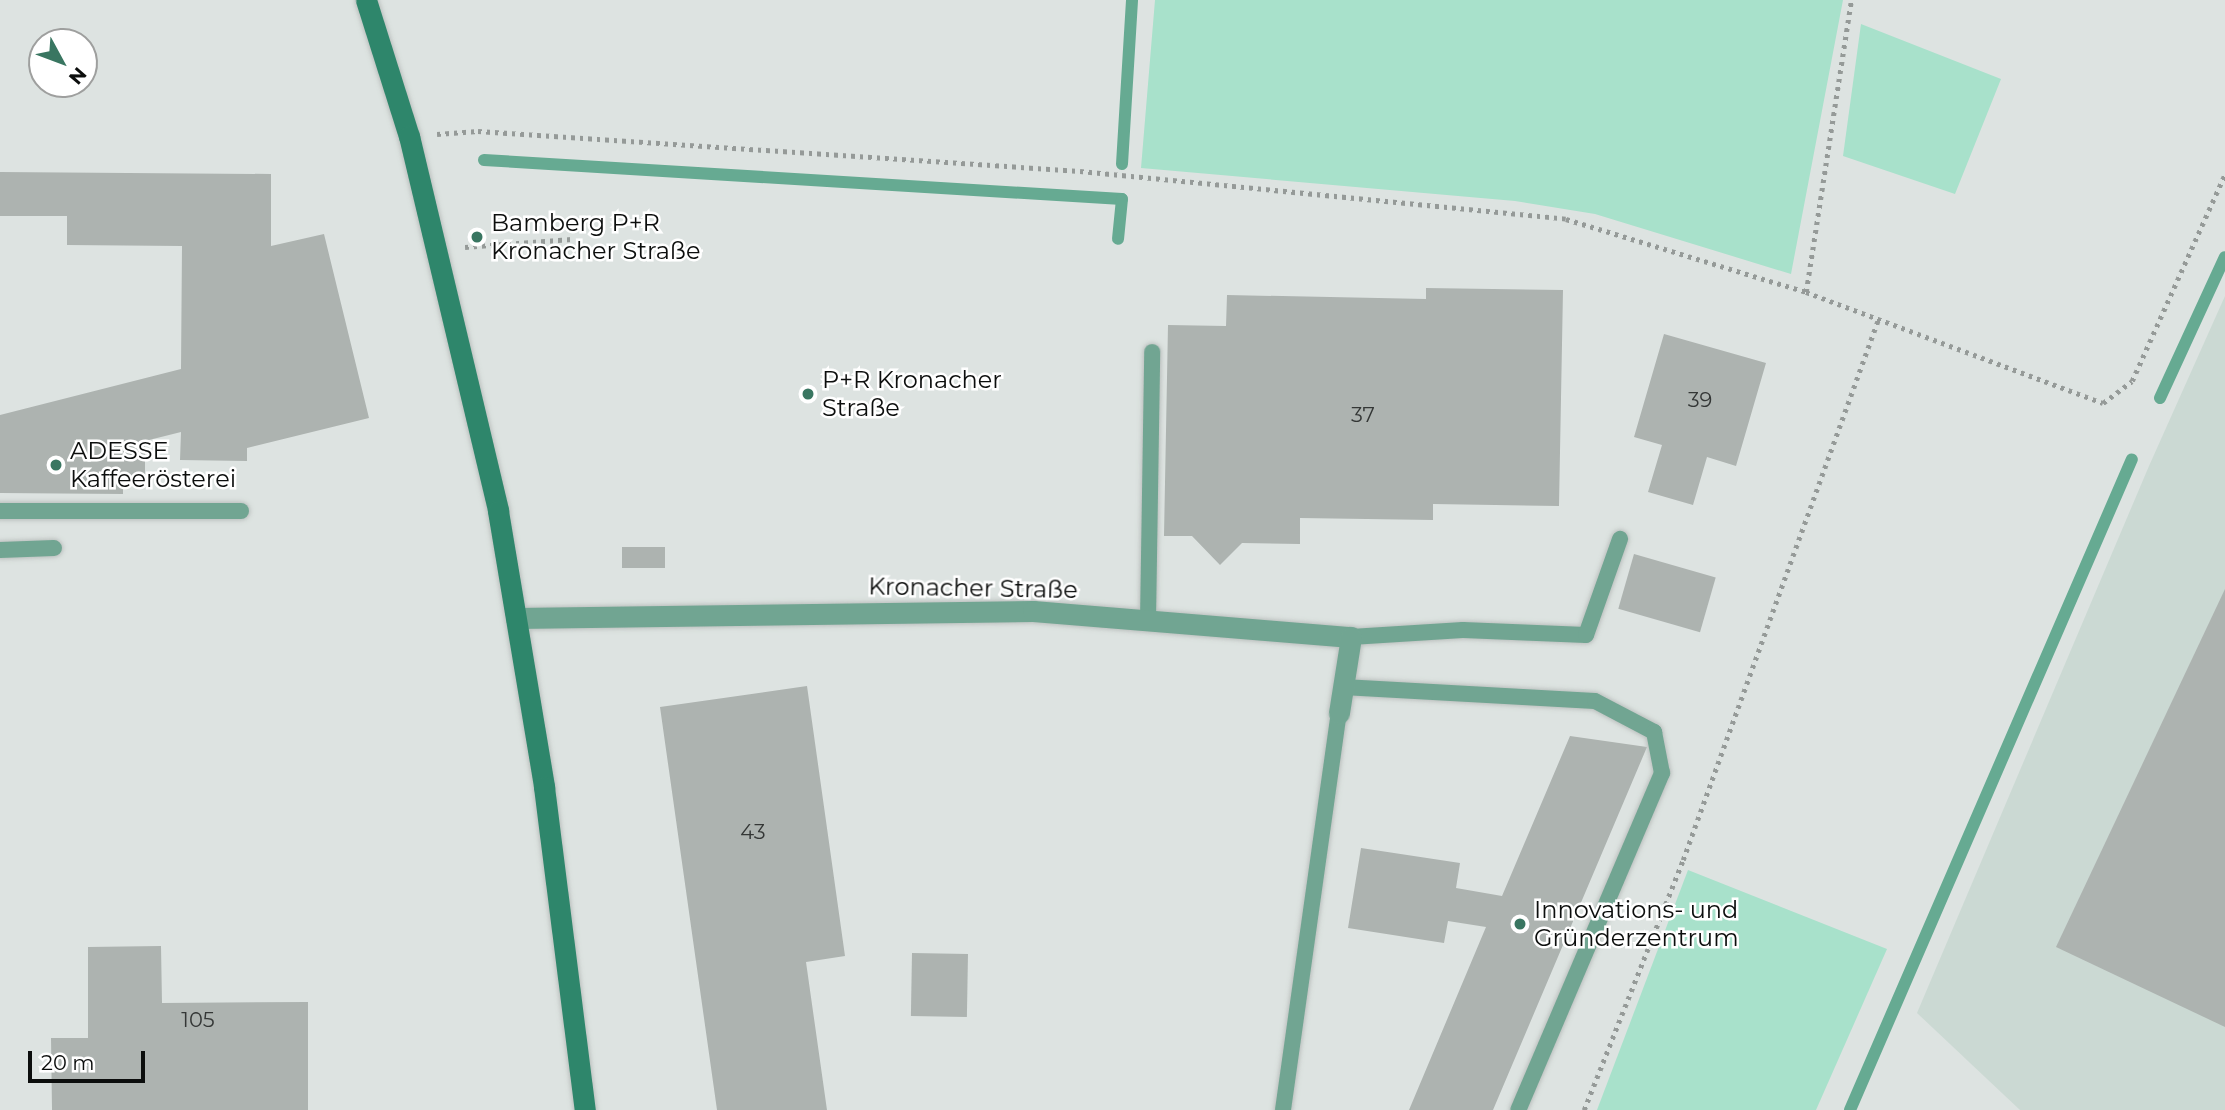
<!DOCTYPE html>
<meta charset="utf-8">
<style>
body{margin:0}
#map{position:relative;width:2225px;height:1110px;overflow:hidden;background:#dde3e1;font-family:Montserrat,sans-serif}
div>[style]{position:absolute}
.built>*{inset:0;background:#cbd9d3}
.green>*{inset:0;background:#a8e1cb}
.stream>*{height:12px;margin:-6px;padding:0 6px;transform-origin:6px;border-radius:6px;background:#66aa92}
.building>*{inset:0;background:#adb3b0;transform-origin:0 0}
.path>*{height:4.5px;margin-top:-2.25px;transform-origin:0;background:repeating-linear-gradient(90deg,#959a98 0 3.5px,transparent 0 8.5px)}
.roads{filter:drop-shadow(0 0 2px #bcc1bf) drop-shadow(0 0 2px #bcc1bf)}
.lane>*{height:16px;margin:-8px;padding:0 8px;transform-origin:8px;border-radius:8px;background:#71a592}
.street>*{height:21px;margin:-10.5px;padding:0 10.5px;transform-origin:10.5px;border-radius:10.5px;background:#71a592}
.secondary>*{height:21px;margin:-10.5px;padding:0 10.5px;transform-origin:10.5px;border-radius:10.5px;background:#2e866b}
.dots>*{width:19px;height:19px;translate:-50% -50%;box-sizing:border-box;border:4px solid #fff;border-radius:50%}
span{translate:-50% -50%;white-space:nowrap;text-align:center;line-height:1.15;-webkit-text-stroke:5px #fff;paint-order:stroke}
.number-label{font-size:21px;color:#343736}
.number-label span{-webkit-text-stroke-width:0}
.poi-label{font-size:24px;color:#0c0e0d}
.left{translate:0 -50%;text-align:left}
.street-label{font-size:24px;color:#0c0e0d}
.north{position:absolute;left:28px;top:28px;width:70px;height:70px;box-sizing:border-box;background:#fff;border:2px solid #9e9f9e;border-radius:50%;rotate:131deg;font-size:19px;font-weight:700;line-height:28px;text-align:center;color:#0c0e0d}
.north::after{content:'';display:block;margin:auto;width:24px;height:32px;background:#397661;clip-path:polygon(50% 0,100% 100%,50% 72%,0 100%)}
.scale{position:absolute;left:28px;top:1051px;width:117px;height:32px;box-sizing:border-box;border:4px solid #0c0e0d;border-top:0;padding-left:9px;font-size:21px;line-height:24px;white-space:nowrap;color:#0c0e0d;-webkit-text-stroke:5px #fff;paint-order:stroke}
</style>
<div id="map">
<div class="built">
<div style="clip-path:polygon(2225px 296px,2225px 1110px,2020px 1110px,1917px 1013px,2149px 466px)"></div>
</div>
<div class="green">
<div style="clip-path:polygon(1155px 0,1843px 0,1791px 274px,1595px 214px,1515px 201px,1141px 168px)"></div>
<div style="clip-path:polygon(1861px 24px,2001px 79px,1955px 194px,1843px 156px)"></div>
<div style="clip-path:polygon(1688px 870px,1887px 949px,1816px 1110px,1597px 1110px)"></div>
</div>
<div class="stream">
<div style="left:484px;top:160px;width:639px;rotate:3.5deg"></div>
<div style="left:1122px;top:199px;width:40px;rotate:95.7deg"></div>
<div style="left:1122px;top:164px;width:164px;rotate:-86.5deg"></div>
<div style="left:2160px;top:398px;width:155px;rotate:-65.3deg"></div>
<div style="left:1850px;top:1110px;width:709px;rotate:-66.58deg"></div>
</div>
<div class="building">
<div style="clip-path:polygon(0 172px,271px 174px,271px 246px,324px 234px,369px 418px,247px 448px,247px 461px,180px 460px,181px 432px,145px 441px,145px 480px,123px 480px,123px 494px,0 493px,0 415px,181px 369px,182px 246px,67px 245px,67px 216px,0 216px)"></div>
<div style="clip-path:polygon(1426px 288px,1563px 290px,1559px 506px,1433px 504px,1433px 520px,1300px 518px,1300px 544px,1242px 543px,1220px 565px,1192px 536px,1164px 536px,1168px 325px,1226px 326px,1227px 295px,1426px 299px)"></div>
<div style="clip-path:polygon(1664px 334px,1766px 363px,1736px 466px,1707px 457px,1693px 505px,1648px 492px,1662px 445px,1634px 437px)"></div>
<div style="left:622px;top:547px;width:43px;height:21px"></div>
<div style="left:1634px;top:554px;width:85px;height:57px;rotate:16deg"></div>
<div style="clip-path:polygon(2225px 589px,2225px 1027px,2056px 947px)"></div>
<div style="clip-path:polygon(807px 686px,845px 956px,806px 962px,827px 1110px,717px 1110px,660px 707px)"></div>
<div style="clip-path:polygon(1570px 736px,1647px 747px,1493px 1110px,1409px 1110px,1486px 927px,1448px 921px,1444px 943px,1348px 928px,1361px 848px,1460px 863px,1456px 888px,1502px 896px)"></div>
<div style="clip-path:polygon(161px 946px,162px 1003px,308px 1002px,308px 1110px,52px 1110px,51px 1038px,88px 1038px,88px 947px)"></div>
<div style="left:912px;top:953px;width:56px;height:63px;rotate:1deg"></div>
</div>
<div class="path">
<div style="left:437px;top:134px;width:41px;rotate:-4.2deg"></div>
<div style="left:478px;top:131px;width:603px;rotate:3.8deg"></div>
<div style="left:1080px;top:171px;width:488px;rotate:5.6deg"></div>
<div style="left:1566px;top:219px;width:251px;rotate:16.9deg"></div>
<div style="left:1806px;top:292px;width:317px;rotate:20.5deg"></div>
<div style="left:2103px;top:403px;width:36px;rotate:-37deg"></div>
<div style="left:2132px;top:381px;width:227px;rotate:-65.8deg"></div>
<div style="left:465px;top:247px;width:107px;rotate:-4.3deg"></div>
<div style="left:1806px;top:292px;width:295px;rotate:-81.2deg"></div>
<div style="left:1584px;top:1110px;width:269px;rotate:-68.4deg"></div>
<div style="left:1683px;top:860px;width:574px;rotate:-70.14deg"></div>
</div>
<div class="roads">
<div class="lane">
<div style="left:0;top:511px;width:241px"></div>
<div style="left:0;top:550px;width:54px;rotate:-2.1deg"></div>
<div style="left:1148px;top:621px;width:269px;rotate:-89.1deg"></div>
<div style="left:1351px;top:637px;width:112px;rotate:-3.6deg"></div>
<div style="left:1463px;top:630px;width:123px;rotate:2.3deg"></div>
<div style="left:1586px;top:635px;width:102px;rotate:-70.5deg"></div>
<div style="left:1343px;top:687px;width:252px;rotate:3.2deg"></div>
<div style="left:1595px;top:701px;width:67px;rotate:27.7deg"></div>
<div style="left:1654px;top:732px;width:42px;rotate:79deg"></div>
<div style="left:1662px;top:773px;width:366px;rotate:113.1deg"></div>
<div style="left:1283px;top:1110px;width:401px;rotate:-82deg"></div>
</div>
<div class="street">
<div style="left:516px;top:618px;width:517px;rotate:-0.78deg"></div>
<div style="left:1033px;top:611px;width:319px;rotate:4.7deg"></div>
<div style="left:1351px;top:637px;width:77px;rotate:99deg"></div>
</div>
<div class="secondary">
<div style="left:366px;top:0;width:143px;rotate:72.5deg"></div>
<div style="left:409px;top:136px;width:385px;rotate:76.6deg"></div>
<div style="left:498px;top:511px;width:280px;rotate:80.5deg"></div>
<div style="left:544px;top:787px;width:326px;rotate:82.8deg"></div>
</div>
</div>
<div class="dots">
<div style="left:477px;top:237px;background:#397661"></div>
<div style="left:808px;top:394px;background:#397661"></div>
<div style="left:56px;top:465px;background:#397661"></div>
<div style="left:1520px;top:924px;background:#397661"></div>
</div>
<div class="number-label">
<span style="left:1700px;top:400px">39</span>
<span style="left:1363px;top:415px">37</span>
<span style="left:753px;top:832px">43</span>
<span style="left:198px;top:1020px">105</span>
</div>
<div class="poi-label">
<span class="left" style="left:491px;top:237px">Bamberg P+R<br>Kronacher Straße</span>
<span class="left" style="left:822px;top:394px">P+R Kronacher<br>Straße</span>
<span class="left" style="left:70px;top:465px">ADESSE<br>Kaffeerösterei</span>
<span class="left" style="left:1534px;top:924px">Innovations- und<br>Gründerzentrum</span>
</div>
<div class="street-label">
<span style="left:973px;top:588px;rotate:1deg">Kronacher Straße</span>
</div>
<div class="north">N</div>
<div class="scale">20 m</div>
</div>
